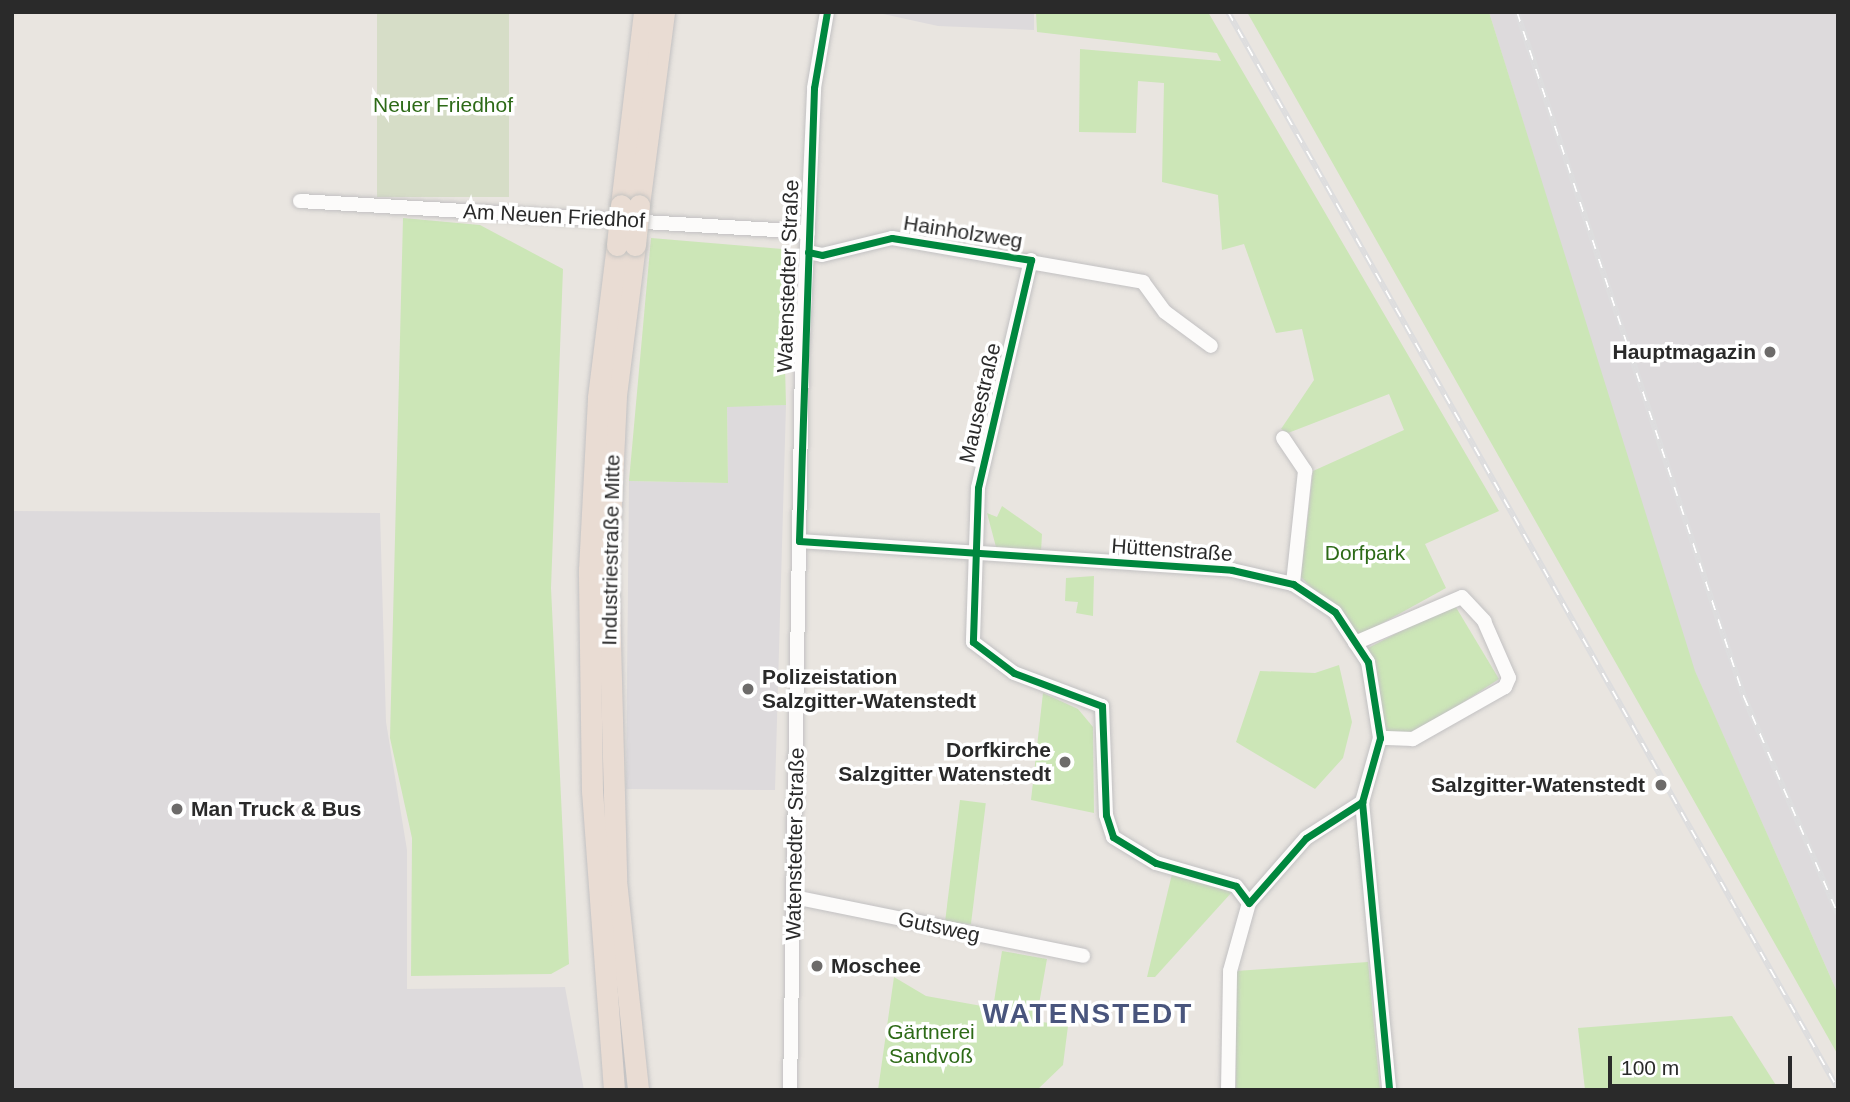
<!DOCTYPE html>
<meta charset="utf-8">
<style>
body{margin:0}
#map{position:relative;width:1850px;height:1102px;overflow:hidden;background:#e9e5e0;font-family:Arial,sans-serif}
div>[style]{position:absolute}
[style*='--x']{left:calc(var(--x)*1px);top:calc(var(--y)*1px);width:calc(var(--w)*1px);rotate:calc(var(--a)*1deg)}
.industrial>*{inset:0;background:#dddadc}
.green>*{inset:0;background:#cce6b7;transform-origin:0 0}
.cemetery>*{inset:0;background:#d6ddc7;transform-origin:0 0}
.roads{filter:drop-shadow(0 0 2px #c2c1c2) drop-shadow(0 0 2px #c2c1c2)}
.minor>*{height:14px;margin:-7px;padding:0 7px;transform-origin:7px;border-radius:7px;background:#fcfbfa}
.highway>*{height:21px;margin:-10.5px;padding:0 10.5px;transform-origin:10.5px;border-radius:10.5px;background:#e9dcd3}
.rail>*{height:6px;margin-top:-3px;transform-origin:0;background:repeating-linear-gradient(90deg,#fff 0 10px,#ddddde 0 20px);box-sizing:border-box;border-block:2px solid #ddddde}
.bridges{filter:drop-shadow(0 0 2px #c4c3c1) drop-shadow(0 0 2px #c4c3c1)}
.highway-bridge>*{height:21px;margin:-10.5px;padding:0 10.5px;transform-origin:10.5px;border-radius:10.5px;background:#e9dcd3}
.cycleway>*{height:7px;margin:-3.5px;padding:0 3.5px;transform-origin:3.5px;border-radius:3.5px;background:#00873e}
.dots>*{width:19px;height:19px;translate:-50% -50%;box-sizing:border-box;border:4px solid #fff;border-radius:50%}
span{translate:-50% -50%;white-space:nowrap;text-align:center;line-height:1.15;-webkit-text-stroke:7px #fff;paint-order:stroke}
.park-label{font-size:21px;color:#2d6a17}
.street-label{font-size:21px;color:#2a2a2a}
.poi-label{font-size:21px;color:#2a2a2a;font-weight:700}
.right{translate:-100% -50%;text-align:right}
.left{translate:0 -50%;text-align:left}
.district-label{font-size:28px;color:#49557d;font-weight:700;letter-spacing:2px}
.frame{position:absolute;inset:0;border:14px solid #2a2a2a;pointer-events:none}
.scale{position:absolute;left:1608px;top:1056px;width:184px;height:32px;box-sizing:border-box;border:4px solid #2a2a2a;border-top:0;padding-left:9px;font-size:21px;line-height:24px;white-space:nowrap;color:#2a2a2a;-webkit-text-stroke:5px #fff;paint-order:stroke}
</style>
<div id="map">
<div class="industrial">
<div style="clip-path:polygon(874px 12px,1034px 12px,1034px 30px,938px 26px)"></div>
<div style="clip-path:polygon(1489px 12px,1838px 12px,1838px 994px,1688px 656px)"></div>
<div style="clip-path:polygon(786px 405px,775px 790px,626px 789px,629px 481px,728px 483px,727px 406px)"></div>
<div style="clip-path:polygon(12px 511px,380px 513px,386px 722px,407px 850px,407px 989px,565px 987px,584px 1090px,12px 1090px)"></div>
</div>
<div class="green">
<div style="clip-path:polygon(1036px 12px,1208px 12px,1499px 511px,1425px 544px,1446px 588px,1359px 636px,1301px 577px,1313px 471px,1404px 430px,1389px 394px,1288px 433px,1281px 429px,1314px 380px,1302px 329px,1276px 333px,1244px 244px,1222px 250px,1218px 195px,1162px 182px,1164px 83px,1138px 81px,1136px 133px,1079px 132px,1080px 49px,1221px 61px,1217px 53px,1037px 32px)"></div>
<div style="clip-path:polygon(1247px 12px,1489px 12px,1695px 671px,1838px 994px,1838px 1055px)"></div>
<div style="clip-path:polygon(403px 218px,480px 225px,563px 269px,551px 588px,569px 964px,551px 974px,411px 976px,412px 838px,390px 738px)"></div>
<div style="clip-path:polygon(651px 238px,782px 249px,786px 405px,727px 407px,728px 483px,629px 481px)"></div>
<div style="clip-path:polygon(1002px 506px,1042px 534px,1041px 552px,996px 547px,987px 513px,997px 517px)"></div>
<div style="clip-path:polygon(1094px 576px,1093px 616px,1076px 613px,1078px 602px,1065px 601px,1066px 578px)"></div>
<div style="clip-path:polygon(1454px 604px,1499px 679px,1413px 735px,1384px 736px,1366px 649px)"></div>
<div style="clip-path:polygon(1339px 665px,1352px 722px,1343px 758px,1315px 789px,1236px 742px,1260px 671px,1315px 673px)"></div>
<div style="clip-path:polygon(1043px 693px,1078px 709px,1093px 727px,1094px 813px,1031px 800px)"></div>
<div style="left:960px;top:800px;width:26px;height:122px;rotate:7deg"></div>
<div style="clip-path:polygon(1173px 870px,1232px 892px,1155px 977px,1147px 977px)"></div>
<div style="clip-path:polygon(1002px 951px,1047px 959px,1036px 1021px,1068px 1026px,1063px 1065px,1037px 1090px,878px 1090px,894px 977px,926px 996px,993px 1008px)"></div>
<div style="clip-path:polygon(1368px 962px,1380px 1090px,1236px 1090px,1236px 971px)"></div>
<div style="clip-path:polygon(1732px 1016px,1779px 1090px,1585px 1090px,1578px 1028px)"></div>
</div>
<div class="cemetery">
<div style="left:377px;top:12px;width:132px;height:185px"></div>
</div>
<div class="roads">
<div class="minor">
<div style="--x:300;--y:201;--w:509;--a:3.49"></div>
<div style="--x:808;--y:252;--w:14;--a:12"></div>
<div style="--x:822;--y:255;--w:72;--a:-13.7"></div>
<div style="--x:892;--y:238;--w:255;--a:9.9"></div>
<div style="--x:1143;--y:282;--w:37;--a:54"></div>
<div style="--x:1165;--y:312;--w:57;--a:36.5"></div>
<div style="--x:1031;--y:260;--w:234;--a:103.1"></div>
<div style="--x:978;--y:488;--w:154;--a:91.9"></div>
<div style="--x:973;--y:642;--w:51;--a:37.1"></div>
<div style="--x:1014;--y:673;--w:94;--a:20.6"></div>
<div style="--x:1102;--y:706;--w:109;--a:87.9"></div>
<div style="--x:1106;--y:815;--w:23;--a:72"></div>
<div style="--x:1113;--y:837;--w:50;--a:31.2"></div>
<div style="--x:1156;--y:863;--w:83;--a:16"></div>
<div style="--x:1236;--y:886;--w:21;--a:53"></div>
<div style="--x:1283;--y:438;--w:40;--a:56"></div>
<div style="--x:1305;--y:471;--w:114;--a:96.1"></div>
<div style="--x:799;--y:541;--w:434;--a:3.8"></div>
<div style="--x:1232;--y:570;--w:63;--a:12.9"></div>
<div style="--x:1293;--y:584;--w:50;--a:33.7"></div>
<div style="--x:1335;--y:612;--w:60;--a:56.6"></div>
<div style="--x:1368;--y:662;--w:77;--a:81"></div>
<div style="--x:1380;--y:738;--w:66;--a:105.7"></div>
<div style="--x:1362;--y:802;--w:289;--a:84.6"></div>
<div style="--x:1355;--y:643;--w:116;--a:-23.3"></div>
<div style="--x:1462;--y:597;--w:33;--a:47"></div>
<div style="--x:1484;--y:621;--w:62;--a:66.3"></div>
<div style="--x:1509;--y:678;--w:10;--a:114"></div>
<div style="--x:1505;--y:687;--w:106;--a:150.5"></div>
<div style="--x:1413;--y:739;--w:33;--a:-178"></div>
<div style="--x:794;--y:897;--w:295;--a:11.5"></div>
<div style="--x:790;--y:1090;--w:734;--a:-89.06"></div>
<div style="--x:802;--y:356;--w:268;--a:-87.4"></div>
<div style="--x:814;--y:88;--w:77;--a:-80.3"></div>
<div style="--x:1228;--y:1090;--w:119;--a:-89"></div>
<div style="--x:1230;--y:971;--w:71;--a:-74.4"></div>
<div style="--x:1249;--y:903;--w:86;--a:-48.8"></div>
<div style="--x:1306;--y:838;--w:67;--a:-32.7"></div>
</div>
<div class="highway">
<div style="--x:621;--y:205;--w:194;--a:-83.2"></div>
<div style="--x:639;--y:205;--w:195;--a:-82.6"></div>
<div style="--x:635;--y:245;--w:152;--a:97.2"></div>
<div style="--x:616;--y:396;--w:170;--a:92.7"></div>
<div style="--x:608;--y:566;--w:314;--a:88.5"></div>
<div style="--x:616;--y:880;--w:211;--a:84"></div>
<div style="--x:614;--y:1090;--w:300;--a:-94.2"></div>
<div style="--x:592;--y:791;--w:221;--a:-90.8"></div>
<div style="--x:589;--y:570;--w:173;--a:-87"></div>
<div style="--x:598;--y:397;--w:153;--a:-82.9"></div>
</div>
</div>
<div class="rail">
<div style="--x:1228;--y:12;--w:1238;--a:60.47"></div>
<div style="--x:1517;--y:12;--w:722;--a:71.67"></div>
<div style="--x:1744;--y:697;--w:236;--a:66.6"></div>
</div>
<div class="bridges">
<div class="highway-bridge">
<div style="--x:617;--y:245;--w:40;--a:-84.3"></div>
<div style="--x:635;--y:245;--w:40;--a:-84.3"></div>
</div>
</div>
<div class="cycleway">
<div style="--x:827;--y:12;--w:77;--a:99.7"></div>
<div style="--x:814;--y:88;--w:453;--a:91.9"></div>
<div style="--x:799;--y:541;--w:434;--a:3.8"></div>
<div style="--x:1232;--y:570;--w:63;--a:12.9"></div>
<div style="--x:1293;--y:584;--w:50;--a:33.7"></div>
<div style="--x:1335;--y:612;--w:60;--a:56.6"></div>
<div style="--x:1368;--y:662;--w:77;--a:81"></div>
<div style="--x:1380;--y:738;--w:66;--a:105.7"></div>
<div style="--x:1362;--y:802;--w:289;--a:84.6"></div>
<div style="--x:808;--y:252;--w:14;--a:12"></div>
<div style="--x:822;--y:255;--w:72;--a:-13.7"></div>
<div style="--x:892;--y:238;--w:141;--a:9"></div>
<div style="--x:1031;--y:260;--w:234;--a:103.1"></div>
<div style="--x:978;--y:488;--w:154;--a:91.9"></div>
<div style="--x:973;--y:642;--w:51;--a:37.1"></div>
<div style="--x:1014;--y:673;--w:94;--a:20.6"></div>
<div style="--x:1102;--y:706;--w:109;--a:87.9"></div>
<div style="--x:1106;--y:815;--w:23;--a:72"></div>
<div style="--x:1113;--y:837;--w:50;--a:31.2"></div>
<div style="--x:1156;--y:863;--w:83;--a:16"></div>
<div style="--x:1236;--y:886;--w:21;--a:53"></div>
<div style="--x:1249;--y:903;--w:86;--a:-48.8"></div>
<div style="--x:1306;--y:838;--w:67;--a:-32.7"></div>
</div>
<div class="dots">
<div style="left:1770px;top:352px;background:#6d6b6a"></div>
<div style="left:748px;top:689px;background:#6d6b6a"></div>
<div style="left:1065px;top:762px;background:#6d6b6a"></div>
<div style="left:1661px;top:785px;background:#6d6b6a"></div>
<div style="left:177px;top:809px;background:#6d6b6a"></div>
<div style="left:817px;top:966px;background:#6d6b6a"></div>
</div>
<div class="park-label">
<span style="left:443px;top:105px">Neuer Friedhof</span>
<span style="left:1365px;top:553px">Dorfpark</span>
<span style="left:931px;top:1044px">Gärtnerei<br>Sandvoß</span>
</div>
<div class="street-label">
<span style="left:554px;top:216px;rotate:3deg">Am Neuen Friedhof</span>
<span style="left:963px;top:232px;rotate:9deg">Hainholzweg</span>
<span style="left:788px;top:276px;rotate:-88deg">Watenstedter Straße</span>
<span style="left:980px;top:403px;rotate:-77deg">Mausestraße</span>
<span style="left:611px;top:550px;rotate:-89deg">Industriestraße Mitte</span>
<span style="left:1172px;top:550px;rotate:4deg">Hüttenstraße</span>
<span style="left:795px;top:844px;rotate:-89deg">Watenstedter Straße</span>
<span style="left:939px;top:927px;rotate:12deg">Gutsweg</span>
</div>
<div class="poi-label">
<span class="right" style="left:1756px;top:352px">Hauptmagazin</span>
<span class="left" style="left:762px;top:689px">Polizeistation<br>Salzgitter-Watenstedt</span>
<span class="right" style="left:1051px;top:762px">Dorfkirche<br>Salzgitter Watenstedt</span>
<span class="right" style="left:1645px;top:785px">Salzgitter-Watenstedt</span>
<span class="left" style="left:191px;top:809px">Man Truck &amp; Bus</span>
<span class="left" style="left:831px;top:966px">Moschee</span>
</div>
<div class="district-label">
<span style="left:1088px;top:1014px">WATENSTEDT</span>
</div>
<div class="frame"></div>
<div class="scale">100 m</div>
</div>
